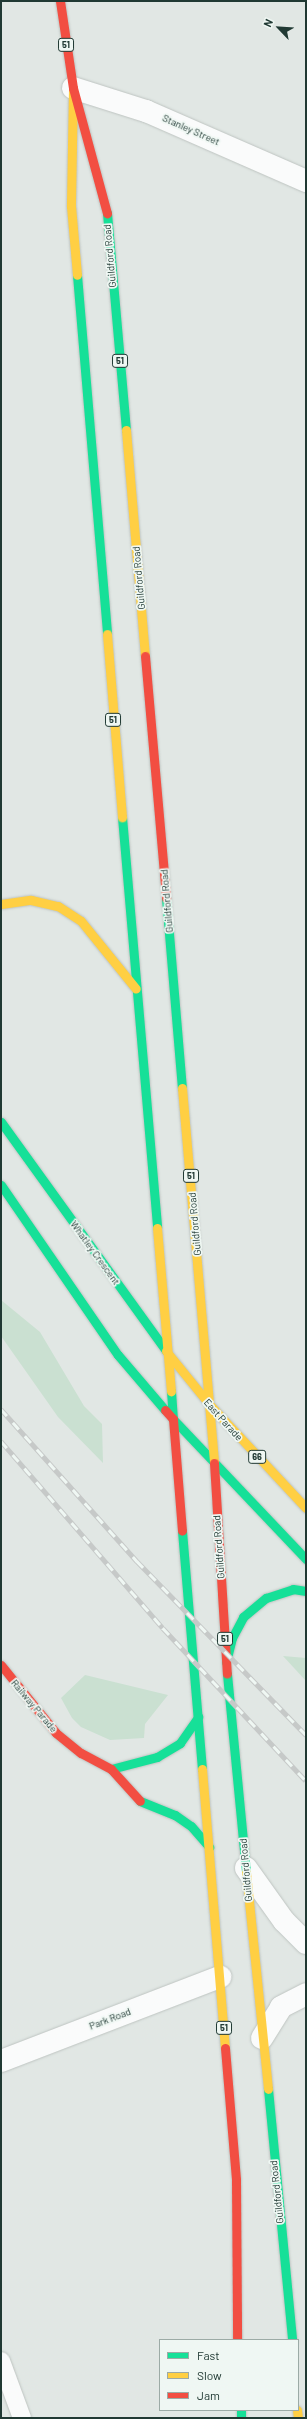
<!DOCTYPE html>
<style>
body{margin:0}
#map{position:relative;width:307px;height:2419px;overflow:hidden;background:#e1e7e4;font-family:Barlow,sans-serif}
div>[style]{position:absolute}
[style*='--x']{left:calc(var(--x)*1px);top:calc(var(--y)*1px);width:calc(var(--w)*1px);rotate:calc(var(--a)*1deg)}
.green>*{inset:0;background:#cae0d1}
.roads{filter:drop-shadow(0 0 1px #bec4c1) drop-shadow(0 0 1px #bec4c1)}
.lane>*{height:18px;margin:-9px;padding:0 9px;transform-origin:9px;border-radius:9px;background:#fafbfb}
.street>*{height:22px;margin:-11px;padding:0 11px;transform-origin:11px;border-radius:11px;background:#fafbfb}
.fast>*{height:9px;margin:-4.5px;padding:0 4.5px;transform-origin:4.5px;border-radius:4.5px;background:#16e098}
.slow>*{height:9px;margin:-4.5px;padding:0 4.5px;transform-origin:4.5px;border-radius:4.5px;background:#ffcf43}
.jam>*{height:9px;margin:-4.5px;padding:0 4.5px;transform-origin:4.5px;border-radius:4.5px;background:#f24e42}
.rail>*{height:4.5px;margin-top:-2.25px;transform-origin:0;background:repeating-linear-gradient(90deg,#eff7f3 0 9px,#c6c9c8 0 18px);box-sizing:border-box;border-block:1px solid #c6c9c8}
span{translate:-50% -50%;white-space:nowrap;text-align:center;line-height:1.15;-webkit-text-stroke:3.5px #eff7f3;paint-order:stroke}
.shield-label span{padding:1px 3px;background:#eff7f3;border:1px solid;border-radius:3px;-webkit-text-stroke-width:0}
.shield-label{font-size:9px;color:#203933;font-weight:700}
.street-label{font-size:10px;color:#203933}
.frame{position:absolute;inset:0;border:2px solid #203933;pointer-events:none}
.legend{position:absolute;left:159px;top:2339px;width:140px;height:72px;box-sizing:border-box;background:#eff7f3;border:1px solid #9caba6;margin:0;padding:5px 7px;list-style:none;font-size:12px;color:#203933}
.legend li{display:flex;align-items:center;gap:8px;height:20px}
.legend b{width:20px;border:1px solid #9caba6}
.north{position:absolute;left:259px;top:8px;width:40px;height:40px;-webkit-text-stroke:3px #eff7f3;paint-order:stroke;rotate:295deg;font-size:11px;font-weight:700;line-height:16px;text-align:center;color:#203933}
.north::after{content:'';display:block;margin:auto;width:14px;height:18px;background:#203933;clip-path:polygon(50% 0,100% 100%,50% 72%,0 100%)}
</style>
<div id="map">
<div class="green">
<div style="clip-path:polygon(1px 1300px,40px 1332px,84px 1406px,102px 1424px,103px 1463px,58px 1417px,1px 1336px)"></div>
<div style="clip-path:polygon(283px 1656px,306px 1658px,306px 1681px)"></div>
<div style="clip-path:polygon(85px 1675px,168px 1695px,145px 1724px,144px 1738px,110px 1740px,81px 1727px,72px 1718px,61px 1698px)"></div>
</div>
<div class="roads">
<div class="lane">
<div style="--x:1;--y:2361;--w:61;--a:69.8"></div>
</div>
<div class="street">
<div style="--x:73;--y:88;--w:77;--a:17.5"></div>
<div style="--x:146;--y:111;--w:175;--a:23.6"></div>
<div style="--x:246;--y:1868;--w:65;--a:54.4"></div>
<div style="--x:284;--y:1921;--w:31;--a:45"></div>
<div style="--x:262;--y:2038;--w:36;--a:-58"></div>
<div style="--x:281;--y:2007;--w:28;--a:-27"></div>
<div style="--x:1;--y:2061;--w:235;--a:-21"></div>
</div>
<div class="fast">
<div style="--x:107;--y:213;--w:218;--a:85"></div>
<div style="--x:77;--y:275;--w:360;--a:85.2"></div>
<div style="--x:122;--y:817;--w:412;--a:85.1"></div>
<div style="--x:166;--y:898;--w:191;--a:85.2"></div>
<div style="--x:1;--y:1122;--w:282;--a:54.2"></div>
<div style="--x:1;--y:1185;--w:206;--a:55.5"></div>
<div style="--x:118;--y:1355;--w:72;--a:49.5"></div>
<div style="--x:171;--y:1391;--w:28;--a:86"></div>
<div style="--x:173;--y:1419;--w:193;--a:46.5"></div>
<div style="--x:182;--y:1531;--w:239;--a:85.2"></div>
<div style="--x:226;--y:1662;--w:25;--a:-76"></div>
<div style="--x:232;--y:1638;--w:24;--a:-62"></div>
<div style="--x:243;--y:1617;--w:30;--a:-40"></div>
<div style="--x:266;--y:1598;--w:28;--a:-18"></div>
<div style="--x:293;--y:1589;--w:13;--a:9"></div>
<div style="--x:227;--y:1674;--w:199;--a:84.5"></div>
<div style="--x:111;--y:1769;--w:48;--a:-14.6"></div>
<div style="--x:157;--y:1757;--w:27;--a:-31"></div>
<div style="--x:180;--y:1743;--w:32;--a:-55"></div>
<div style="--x:140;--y:1801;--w:38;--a:22"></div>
<div style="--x:175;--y:1815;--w:19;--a:35"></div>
<div style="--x:191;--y:1826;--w:28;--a:49"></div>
<div style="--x:268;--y:2089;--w:252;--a:84.5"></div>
<div style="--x:241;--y:2410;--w:8;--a:90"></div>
</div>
<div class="slow">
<div style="--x:73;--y:88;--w:118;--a:91"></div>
<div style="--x:71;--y:206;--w:69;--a:85"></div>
<div style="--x:126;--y:430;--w:227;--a:85.2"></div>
<div style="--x:107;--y:634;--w:184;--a:85.3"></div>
<div style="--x:1;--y:904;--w:30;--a:-8"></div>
<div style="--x:31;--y:900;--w:28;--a:13"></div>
<div style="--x:58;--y:906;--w:27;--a:33"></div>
<div style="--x:81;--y:921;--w:87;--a:51"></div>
<div style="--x:182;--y:1088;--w:376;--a:85.1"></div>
<div style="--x:157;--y:1228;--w:164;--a:85.1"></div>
<div style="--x:166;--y:1351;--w:68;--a:50.9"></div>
<div style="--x:209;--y:1404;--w:142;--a:47"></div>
<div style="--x:202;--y:1769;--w:280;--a:85.3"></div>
<div style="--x:246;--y:1872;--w:218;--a:84.2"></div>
<div style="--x:297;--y:2410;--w:8;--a:83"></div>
</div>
<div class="jam">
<div style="--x:60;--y:1;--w:88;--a:81.5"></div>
<div style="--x:73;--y:88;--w:130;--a:74.8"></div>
<div style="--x:145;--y:656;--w:243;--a:85"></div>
<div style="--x:165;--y:1410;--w:12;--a:48"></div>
<div style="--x:173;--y:1419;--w:112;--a:85.4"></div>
<div style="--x:214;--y:1463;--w:211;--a:86.5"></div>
<div style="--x:1;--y:1665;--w:87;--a:51"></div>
<div style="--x:56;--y:1733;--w:32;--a:39"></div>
<div style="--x:81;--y:1753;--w:34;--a:28"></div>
<div style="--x:111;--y:1769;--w:43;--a:47.8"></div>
<div style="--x:225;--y:2048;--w:132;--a:85.2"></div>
<div style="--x:236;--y:2180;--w:160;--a:89.6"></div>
</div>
</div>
<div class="rail">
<div style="--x:1;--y:1409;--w:204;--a:48.2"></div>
<div style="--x:137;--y:1561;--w:243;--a:45.8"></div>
<div style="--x:1;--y:1441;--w:247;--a:49.1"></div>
<div style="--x:163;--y:1628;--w:209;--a:46.9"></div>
</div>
<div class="shield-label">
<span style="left:66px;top:45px">51</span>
<span style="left:120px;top:361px">51</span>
<span style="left:113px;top:720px">51</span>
<span style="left:191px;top:1176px">51</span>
<span style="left:257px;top:1457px">66</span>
<span style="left:225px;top:1639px">51</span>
<span style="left:224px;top:2028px">51</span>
</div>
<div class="street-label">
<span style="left:191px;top:130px;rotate:24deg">Stanley Street</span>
<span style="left:110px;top:256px;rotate:-95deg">Guildford Road</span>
<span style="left:139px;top:578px;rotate:-95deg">Guildford Road</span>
<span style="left:167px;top:901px;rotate:-95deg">Guildford Road</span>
<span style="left:195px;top:1224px;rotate:-95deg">Guildford Road</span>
<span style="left:95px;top:1253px;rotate:54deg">Whatley Crescent</span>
<span style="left:223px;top:1420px;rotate:48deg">East Parade</span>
<span style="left:219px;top:1547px;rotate:-94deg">Guildford Road</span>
<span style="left:34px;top:1706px;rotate:50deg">Railway Parade</span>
<span style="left:246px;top:1870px;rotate:-95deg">Guildford Road</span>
<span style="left:110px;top:2019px;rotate:-21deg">Park Road</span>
<span style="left:277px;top:2192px;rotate:-96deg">Guildford Road</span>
</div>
<div class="frame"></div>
<ul class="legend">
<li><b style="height:5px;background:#16e098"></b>Fast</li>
<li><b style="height:5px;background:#ffcf43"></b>Slow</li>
<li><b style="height:5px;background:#f24e42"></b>Jam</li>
</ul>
<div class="north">N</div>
</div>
